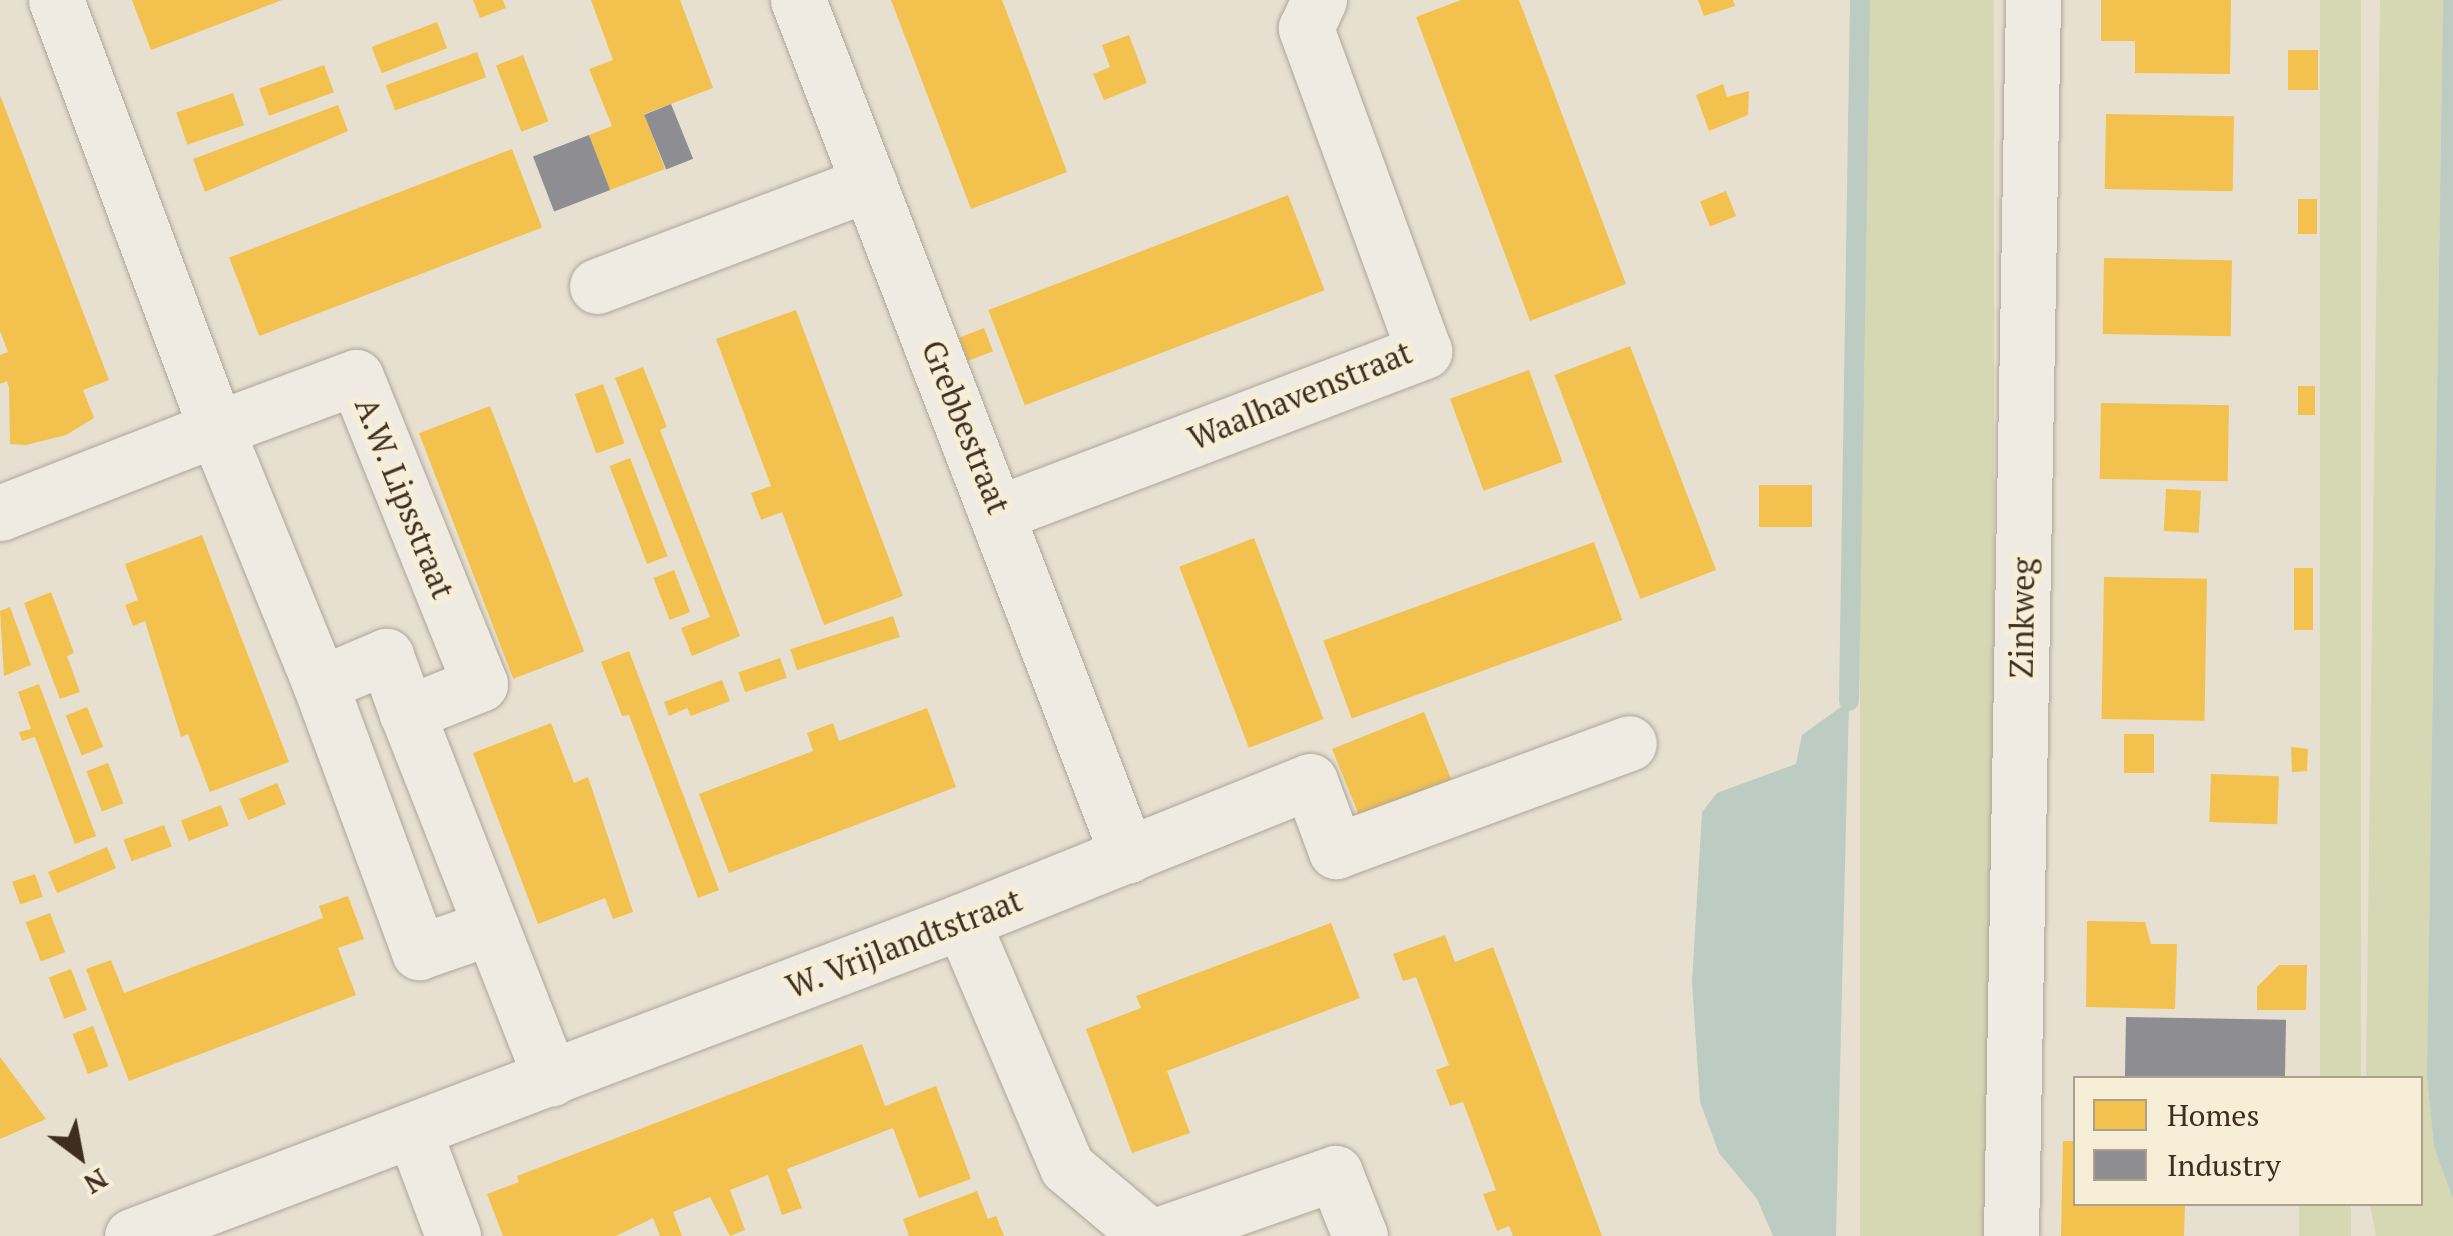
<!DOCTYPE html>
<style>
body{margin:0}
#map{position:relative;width:2453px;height:1236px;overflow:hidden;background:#e7e0d1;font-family:"PT Serif",serif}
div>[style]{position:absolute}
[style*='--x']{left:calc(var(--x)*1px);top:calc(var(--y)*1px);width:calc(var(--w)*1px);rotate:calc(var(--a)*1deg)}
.green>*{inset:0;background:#d6d7b3;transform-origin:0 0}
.water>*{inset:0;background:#bcccc2}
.homes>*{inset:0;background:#f2c14e;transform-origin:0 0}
.industry>*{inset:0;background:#8d8d92;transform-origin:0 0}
.stream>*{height:20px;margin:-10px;padding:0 10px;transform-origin:10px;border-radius:10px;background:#bcccc2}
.roads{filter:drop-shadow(0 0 2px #ada599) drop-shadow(0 0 2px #ada599)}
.minor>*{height:55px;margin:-27.5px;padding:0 27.5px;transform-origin:27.5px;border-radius:27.5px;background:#efebe3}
span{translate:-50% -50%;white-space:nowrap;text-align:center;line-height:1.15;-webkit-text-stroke:10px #f7eed8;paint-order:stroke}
.street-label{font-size:32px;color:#3d2e20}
.legend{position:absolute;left:2073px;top:1076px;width:350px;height:130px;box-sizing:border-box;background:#f7eed8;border:2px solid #ada18e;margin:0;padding:12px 18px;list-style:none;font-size:30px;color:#3d2e20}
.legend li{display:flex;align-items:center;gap:20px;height:50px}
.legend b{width:50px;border:2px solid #ada18e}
.north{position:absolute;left:30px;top:1106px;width:100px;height:100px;-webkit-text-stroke:8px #f7eed8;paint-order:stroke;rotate:148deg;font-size:28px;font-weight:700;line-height:40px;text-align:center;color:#3d2e20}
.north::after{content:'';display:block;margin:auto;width:35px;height:45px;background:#3d2e20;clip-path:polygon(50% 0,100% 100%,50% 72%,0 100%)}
</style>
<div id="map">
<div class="green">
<div style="left:1860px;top:0;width:134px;height:1236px"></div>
<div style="left:2320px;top:0;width:41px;height:1078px"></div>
<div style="clip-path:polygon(2380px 0,2443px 0,2427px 1076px,2434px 1147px,2453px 1199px,2453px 1236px,2376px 1236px,2370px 1204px,2420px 1204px,2420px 1078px,2366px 1078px)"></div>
<div style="left:2299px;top:1204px;width:52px;height:32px"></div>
</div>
<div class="water">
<div style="clip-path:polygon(2443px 0,2453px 0,2453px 1199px,2434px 1147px,2427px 1076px)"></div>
<div style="clip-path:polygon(1849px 701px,1836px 1236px,1773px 1236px,1757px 1199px,1719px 1153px,1700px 1102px,1692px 982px,1702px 812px,1717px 793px,1796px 764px,1802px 735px)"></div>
</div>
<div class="homes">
<div style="clip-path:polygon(132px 0,282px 0,151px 50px)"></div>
<div style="clip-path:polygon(473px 0,503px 0,506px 8px,480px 18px)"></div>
<div style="clip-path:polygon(591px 0,680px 0,713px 88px,644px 114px,665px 169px,610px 190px,589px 135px,612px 126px,589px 69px,613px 60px)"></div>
<div style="clip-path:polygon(891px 0,1002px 0,1067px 172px,971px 209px)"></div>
<div style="clip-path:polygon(1461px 0,1519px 0,1626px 284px,1530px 321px,1416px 17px)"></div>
<div style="clip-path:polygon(1698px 0,1733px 0,1735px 6px,1704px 16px)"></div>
<div style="clip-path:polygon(2101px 0,2231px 0,2230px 74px,2135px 73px,2135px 41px,2101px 41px)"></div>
<div style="left:437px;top:22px;width:28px;height:70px;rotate:69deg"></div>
<div style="clip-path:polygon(1129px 35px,1147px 83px,1104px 100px,1093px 74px,1110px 67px,1102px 45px)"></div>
<div style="left:2288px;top:50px;width:30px;height:40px"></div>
<div style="left:477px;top:52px;width:27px;height:97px;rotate:70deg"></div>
<div style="left:523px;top:55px;width:71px;height:29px;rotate:69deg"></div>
<div style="left:324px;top:65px;width:29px;height:69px;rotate:70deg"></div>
<div style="clip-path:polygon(1723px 84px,1727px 97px,1749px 91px,1748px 115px,1709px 131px,1696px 95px)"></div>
<div style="left:233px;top:93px;width:34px;height:60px;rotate:71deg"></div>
<div style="clip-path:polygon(0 95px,109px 380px,83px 390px,94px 418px,66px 435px,26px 445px,10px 444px,9px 388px,7px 381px,0 384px,0 355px,8px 352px,0 331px)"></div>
<div style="clip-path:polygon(338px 105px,348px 131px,205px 192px,193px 159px)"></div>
<div style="left:2106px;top:114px;width:128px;height:75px;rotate:1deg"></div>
<div style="left:512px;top:149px;width:84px;height:303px;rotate:69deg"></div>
<div style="left:1726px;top:191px;width:27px;height:28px;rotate:68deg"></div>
<div style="left:1288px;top:195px;width:102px;height:321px;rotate:69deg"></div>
<div style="left:2298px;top:199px;width:19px;height:35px"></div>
<div style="left:2104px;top:258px;width:128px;height:76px;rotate:1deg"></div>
<div style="clip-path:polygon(796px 310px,903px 596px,824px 625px,782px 512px,761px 520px,751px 493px,771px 486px,716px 339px)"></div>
<div style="left:984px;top:328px;width:25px;height:27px;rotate:69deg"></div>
<div style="left:1630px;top:346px;width:240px;height:81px;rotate:69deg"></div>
<div style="clip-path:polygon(643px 367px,667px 427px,660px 430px,740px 636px,692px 656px,681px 628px,710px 617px,615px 378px)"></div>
<div style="left:1529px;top:370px;width:98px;height:84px;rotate:70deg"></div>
<div style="left:603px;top:384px;width:63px;height:30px;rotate:70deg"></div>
<div style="left:2298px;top:386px;width:17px;height:29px"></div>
<div style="left:2101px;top:403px;width:128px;height:76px;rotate:1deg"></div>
<div style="left:490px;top:406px;width:263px;height:76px;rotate:69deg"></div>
<div style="left:630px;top:458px;width:105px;height:22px;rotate:69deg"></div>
<div style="left:1759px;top:485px;width:53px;height:42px"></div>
<div style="left:2166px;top:489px;width:35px;height:42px;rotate:3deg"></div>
<div style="clip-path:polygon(202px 535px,289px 762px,210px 792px,188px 734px,181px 737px,145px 621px,133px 626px,125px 605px,138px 600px,125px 564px)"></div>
<div style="left:1254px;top:538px;width:194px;height:80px;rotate:69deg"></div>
<div style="left:1594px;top:542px;width:83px;height:288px;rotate:70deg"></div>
<div style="left:2294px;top:568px;width:19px;height:62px"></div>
<div style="left:674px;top:570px;width:45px;height:22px;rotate:69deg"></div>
<div style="left:2104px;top:577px;width:103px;height:142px;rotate:1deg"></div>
<div style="clip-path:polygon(51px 592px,74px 653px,67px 656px,80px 692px,60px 699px,24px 603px)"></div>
<div style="clip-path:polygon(10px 607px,31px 665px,4px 676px,0 611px)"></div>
<div style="left:893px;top:616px;width:22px;height:108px;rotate:72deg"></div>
<div style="clip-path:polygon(629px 651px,719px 890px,698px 898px,629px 715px,622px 716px,601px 662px)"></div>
<div style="left:780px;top:658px;width:21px;height:44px;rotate:71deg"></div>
<div style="clip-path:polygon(722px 680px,730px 701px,691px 716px,687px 708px,669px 716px,664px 702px)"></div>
<div style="clip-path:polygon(39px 684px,96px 836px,75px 844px,35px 737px,22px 741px,19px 732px,31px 729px,18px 692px)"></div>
<div style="left:87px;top:707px;width:43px;height:23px;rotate:68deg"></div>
<div style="clip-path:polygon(927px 708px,956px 787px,729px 873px,699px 794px,813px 751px,807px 733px,833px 723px,839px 741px)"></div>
<div style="left:1424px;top:712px;width:82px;height:99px;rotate:68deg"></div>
<div style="clip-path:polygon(551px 723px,574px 783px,588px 777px,633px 912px,613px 919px,605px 898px,538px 924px,473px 753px)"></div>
<div style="left:2124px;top:734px;width:30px;height:39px"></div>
<div style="clip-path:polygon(2291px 747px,2308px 749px,2307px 771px,2292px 772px)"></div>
<div style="left:108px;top:763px;width:43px;height:23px;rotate:69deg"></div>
<div style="left:2211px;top:774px;width:68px;height:48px;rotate:2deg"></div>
<div style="left:277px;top:783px;width:23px;height:41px;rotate:67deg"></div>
<div style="left:221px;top:805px;width:22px;height:43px;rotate:69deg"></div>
<div style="left:164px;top:825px;width:23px;height:43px;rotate:70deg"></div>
<div style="left:107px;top:847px;width:23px;height:64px;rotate:67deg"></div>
<div style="left:35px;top:874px;width:24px;height:24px;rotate:71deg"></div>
<div style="clip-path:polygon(348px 896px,364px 939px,338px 948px,356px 995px,129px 1081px,86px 969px,111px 960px,124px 993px,323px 918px,319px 906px)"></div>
<div style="left:50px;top:913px;width:42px;height:26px;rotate:69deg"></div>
<div style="clip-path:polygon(2087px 921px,2145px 922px,2151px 944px,2177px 944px,2175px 1009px,2086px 1007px)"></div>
<div style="clip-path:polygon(1331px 923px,1360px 998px,1167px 1071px,1190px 1133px,1132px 1153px,1086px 1029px,1141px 1008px,1136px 996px)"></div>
<div style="clip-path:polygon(1445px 935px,1455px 962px,1493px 947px,1602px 1236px,1513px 1236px,1509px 1226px,1497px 1231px,1483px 1194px,1496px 1190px,1463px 1102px,1450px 1106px,1436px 1070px,1449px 1065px,1416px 977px,1403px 981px,1393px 954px)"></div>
<div style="clip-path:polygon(2279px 965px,2307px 965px,2306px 1010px,2257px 1010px,2257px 987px)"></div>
<div style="left:71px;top:969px;width:44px;height:24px;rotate:69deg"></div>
<div style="left:93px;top:1026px;width:43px;height:22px;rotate:69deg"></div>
<div style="clip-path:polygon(862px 1044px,885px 1106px,936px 1086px,971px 1179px,919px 1198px,893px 1128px,787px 1169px,802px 1208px,782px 1215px,768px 1175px,730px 1190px,745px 1230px,730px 1236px,710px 1197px,673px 1212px,682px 1236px,660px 1236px,653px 1218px,616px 1236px,503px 1236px,487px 1194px,519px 1182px,517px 1176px)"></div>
<div style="clip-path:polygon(0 1057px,46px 1119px,0 1139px)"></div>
<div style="clip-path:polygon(2063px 1141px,2076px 1141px,2076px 1204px,2185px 1204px,2184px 1236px,2061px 1236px)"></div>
<div style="clip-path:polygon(977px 1191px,988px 1219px,996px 1216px,1004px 1236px,909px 1236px,903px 1219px)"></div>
</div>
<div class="industry">
<div style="left:671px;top:104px;width:59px;height:29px;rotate:68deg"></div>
<div style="left:589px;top:135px;width:59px;height:60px;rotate:69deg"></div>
<div style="left:2126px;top:1017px;width:160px;height:61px;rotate:1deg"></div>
</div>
<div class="stream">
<div style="--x:1849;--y:701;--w:701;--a:-89.1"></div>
</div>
<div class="roads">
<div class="minor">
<div style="--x:56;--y:0;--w:458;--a:69.5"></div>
<div style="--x:216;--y:429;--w:149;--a:-20.4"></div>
<div style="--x:356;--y:377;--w:331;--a:68"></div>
<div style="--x:480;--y:684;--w:79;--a:158.3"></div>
<div style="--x:407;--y:713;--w:393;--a:68.5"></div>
<div style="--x:798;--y:0;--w:917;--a:68.92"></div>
<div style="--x:597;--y:286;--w:291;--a:-20.7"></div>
<div style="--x:1001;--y:512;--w:453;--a:-20.8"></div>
<div style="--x:1424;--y:351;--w:344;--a:-110.1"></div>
<div style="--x:1306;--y:28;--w:31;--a:-65"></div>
<div style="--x:0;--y:513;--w:232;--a:-21.3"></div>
<div style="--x:216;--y:429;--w:275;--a:67.8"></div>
<div style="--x:320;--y:684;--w:72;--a:-23"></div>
<div style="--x:386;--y:656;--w:61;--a:69.8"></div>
<div style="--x:320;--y:684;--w:286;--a:69.7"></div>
<div style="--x:419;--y:952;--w:76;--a:-19.1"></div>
<div style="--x:962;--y:921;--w:267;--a:66.9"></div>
<div style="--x:1067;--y:1167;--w:107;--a:40.1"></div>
<div style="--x:414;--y:1132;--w:111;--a:69.4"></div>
<div style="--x:132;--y:1236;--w:888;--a:-20.78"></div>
<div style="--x:962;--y:921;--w:375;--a:-21.9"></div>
<div style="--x:1310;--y:781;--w:75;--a:69.6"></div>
<div style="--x:1336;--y:851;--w:312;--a:-20.2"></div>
<div style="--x:1155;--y:1236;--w:191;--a:-19.3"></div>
<div style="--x:1335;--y:1173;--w:68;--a:68.4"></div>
<div style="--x:2011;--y:1236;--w:1236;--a:-88.98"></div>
</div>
</div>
<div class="street-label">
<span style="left:1300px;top:395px;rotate:-22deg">Waalhavenstraat</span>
<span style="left:966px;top:427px;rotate:68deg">Grebbestraat</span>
<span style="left:405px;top:498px;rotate:68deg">A.W. Lipsstraat</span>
<span style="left:2022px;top:618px;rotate:-89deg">Zinkweg</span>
<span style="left:904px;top:943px;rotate:-21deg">W. Vrijlandtstraat</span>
</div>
<ul class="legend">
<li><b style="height:28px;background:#f2c14e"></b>Homes</li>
<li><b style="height:28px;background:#8d8d92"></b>Industry</li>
</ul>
<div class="north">N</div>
</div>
